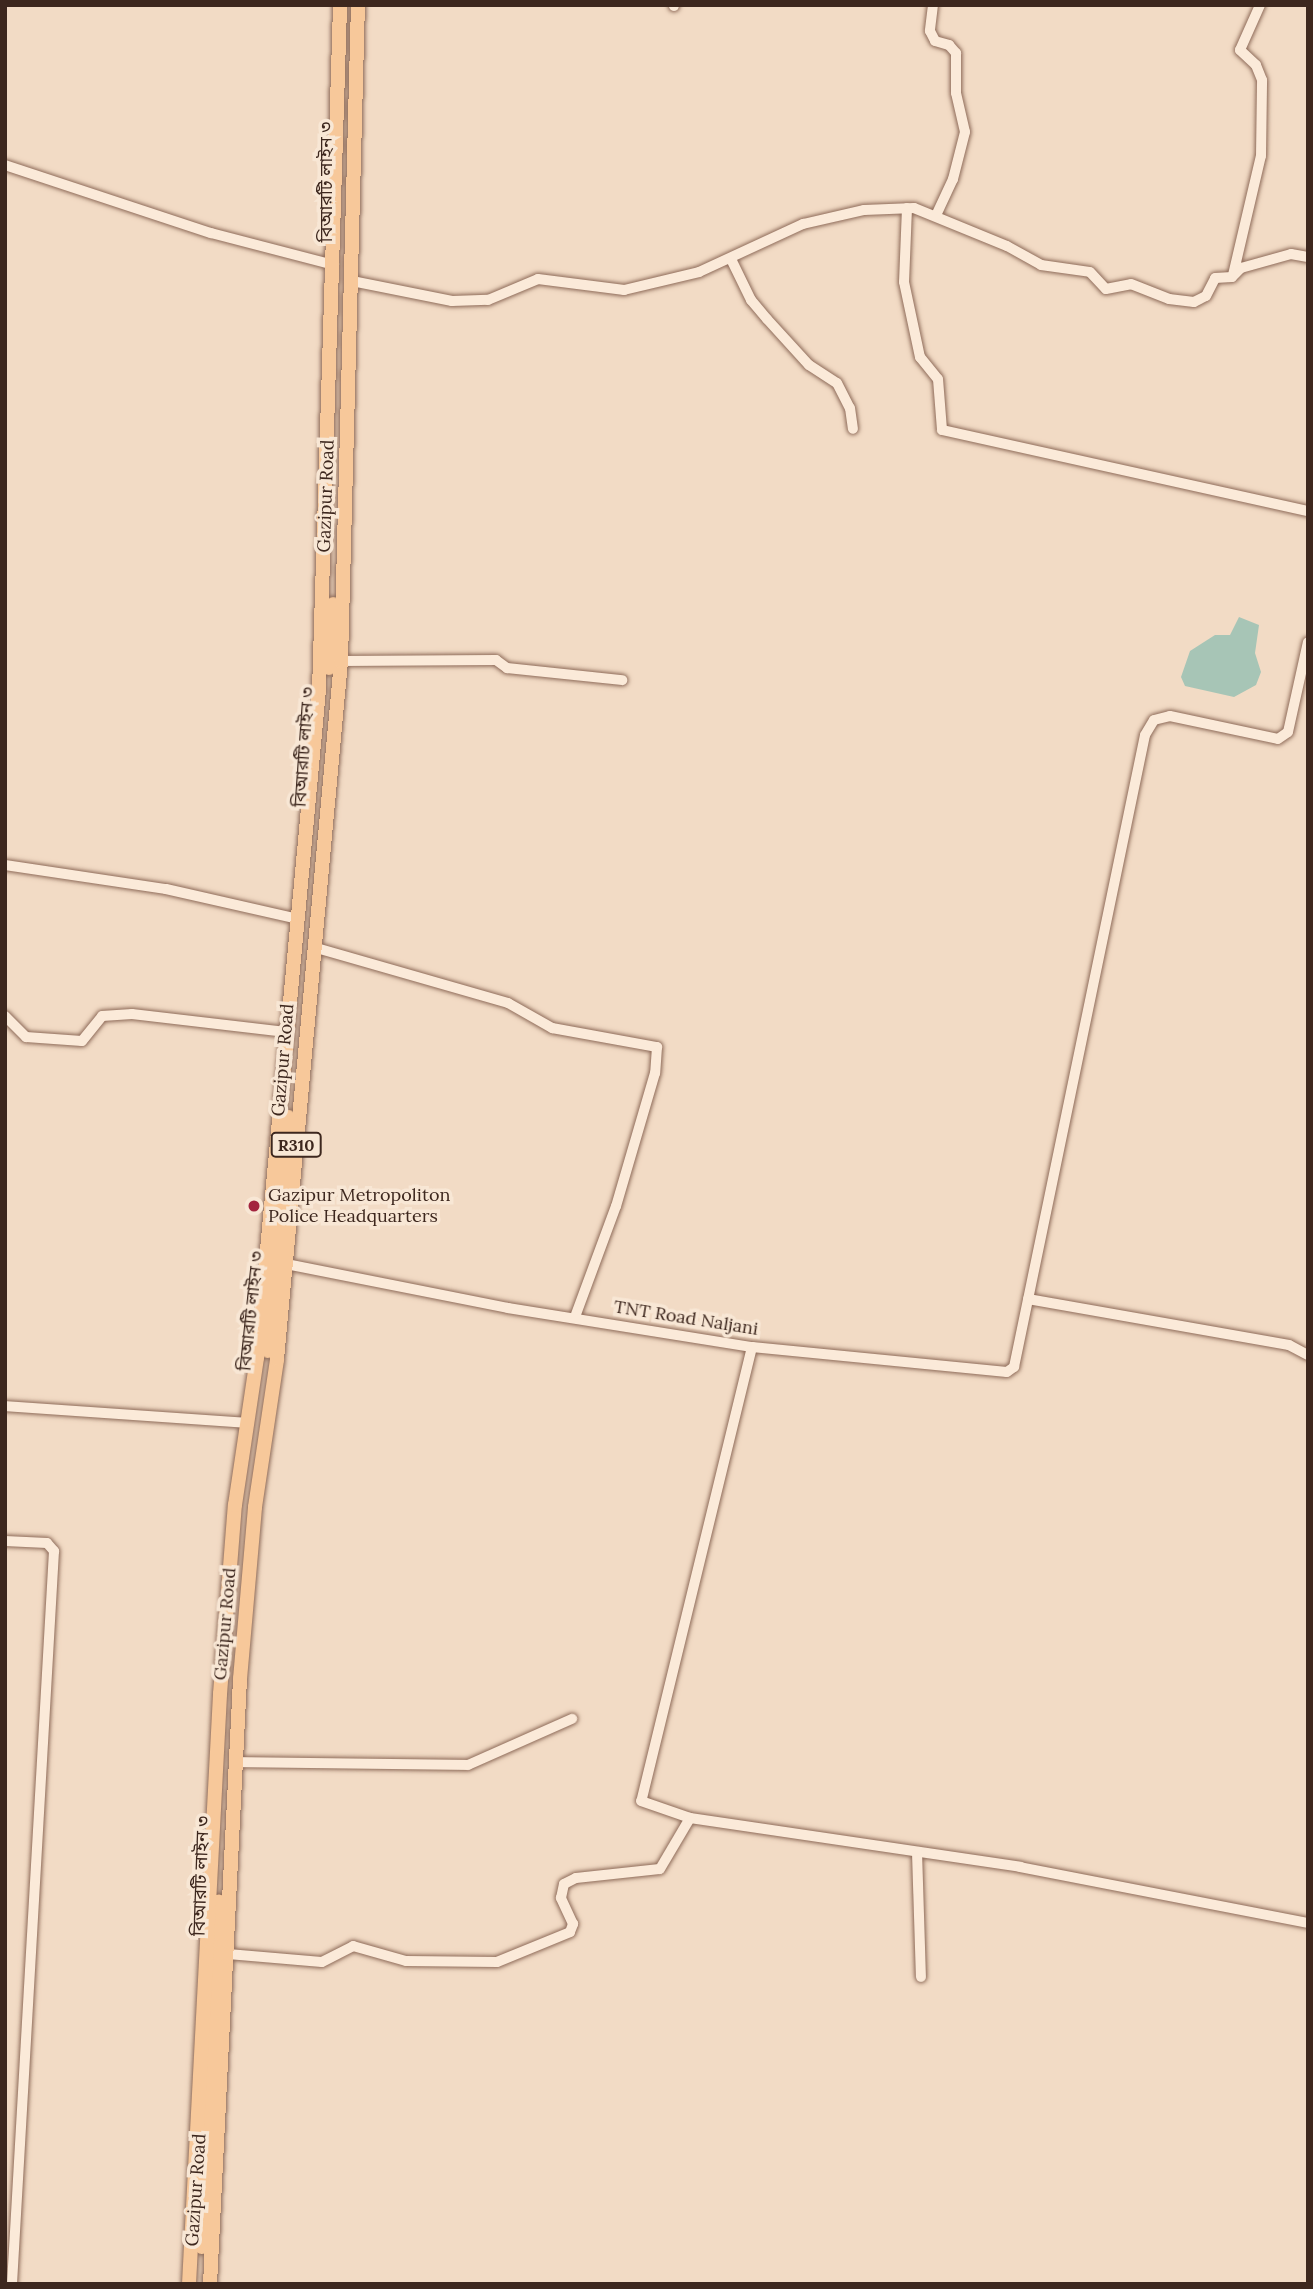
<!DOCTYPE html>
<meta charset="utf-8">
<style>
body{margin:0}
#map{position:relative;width:1313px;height:2289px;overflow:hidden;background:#f2dbc5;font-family:Lora,"Noto Sans Bengali",serif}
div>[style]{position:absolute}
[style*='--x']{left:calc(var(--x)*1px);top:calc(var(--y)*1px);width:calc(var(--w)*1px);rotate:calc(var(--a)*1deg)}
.water>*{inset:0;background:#a7c5b6}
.roads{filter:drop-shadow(0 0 2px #8e6b59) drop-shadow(0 0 2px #8e6b59)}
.minor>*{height:10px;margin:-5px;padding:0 5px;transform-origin:5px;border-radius:5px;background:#fbead9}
.major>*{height:14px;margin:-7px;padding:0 7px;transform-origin:7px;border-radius:7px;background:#f7c89a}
.dots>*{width:19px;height:19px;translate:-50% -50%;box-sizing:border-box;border:4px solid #f8e7d5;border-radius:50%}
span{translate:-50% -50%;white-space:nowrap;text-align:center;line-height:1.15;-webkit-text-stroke:7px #f8e7d5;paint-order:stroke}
.shield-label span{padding:2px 5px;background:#f8e7d5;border:2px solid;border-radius:5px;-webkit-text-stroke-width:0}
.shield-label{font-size:16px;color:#3d271e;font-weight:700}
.street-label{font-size:18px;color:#3d271e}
.poi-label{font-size:18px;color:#3d271e}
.left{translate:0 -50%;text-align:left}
.frame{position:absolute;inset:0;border:7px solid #3d271e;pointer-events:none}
</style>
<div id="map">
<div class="water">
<div style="clip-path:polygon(1239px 617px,1259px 625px,1255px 653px,1261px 672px,1256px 685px,1234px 697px,1185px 686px,1181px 677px,1190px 651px,1215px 635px,1230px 635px)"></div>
</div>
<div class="roads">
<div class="minor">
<div style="--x:933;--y:5;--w:26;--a:97"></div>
<div style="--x:930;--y:31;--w:11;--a:63"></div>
<div style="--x:935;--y:41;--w:15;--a:16"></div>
<div style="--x:949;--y:45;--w:11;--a:49"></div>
<div style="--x:956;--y:53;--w:40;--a:90"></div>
<div style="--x:956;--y:93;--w:40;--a:77"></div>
<div style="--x:965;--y:132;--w:49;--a:104.3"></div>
<div style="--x:953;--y:179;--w:40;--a:115"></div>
<div style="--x:674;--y:6;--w:1;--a:-90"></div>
<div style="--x:5;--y:165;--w:217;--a:18.3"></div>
<div style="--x:211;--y:233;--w:127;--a:14.6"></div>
<div style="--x:907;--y:208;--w:74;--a:92.3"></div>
<div style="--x:904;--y:282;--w:77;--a:78"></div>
<div style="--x:920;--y:357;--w:28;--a:51"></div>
<div style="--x:938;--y:379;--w:51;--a:85.5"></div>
<div style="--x:942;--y:430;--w:375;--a:12.5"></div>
<div style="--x:731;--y:259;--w:46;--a:64"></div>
<div style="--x:751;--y:300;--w:25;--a:50"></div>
<div style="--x:767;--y:319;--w:62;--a:47.6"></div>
<div style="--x:809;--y:365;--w:33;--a:33"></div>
<div style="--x:837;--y:383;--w:28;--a:63"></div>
<div style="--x:850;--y:408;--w:21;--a:82"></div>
<div style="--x:1233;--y:275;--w:122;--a:-76.8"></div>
<div style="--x:1261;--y:156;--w:76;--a:-89.2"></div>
<div style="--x:1262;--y:80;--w:16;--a:-112"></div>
<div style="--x:1256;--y:65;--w:22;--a:-137"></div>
<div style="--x:1240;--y:50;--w:49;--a:-66"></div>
<div style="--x:352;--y:281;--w:102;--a:11.3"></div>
<div style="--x:452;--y:301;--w:36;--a:-2"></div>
<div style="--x:488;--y:300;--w:54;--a:-22.8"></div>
<div style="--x:538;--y:279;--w:87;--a:7.3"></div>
<div style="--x:624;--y:290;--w:77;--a:-13.5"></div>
<div style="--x:699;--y:272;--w:115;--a:-24.8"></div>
<div style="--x:803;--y:224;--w:63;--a:-12.9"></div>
<div style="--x:864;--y:210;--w:50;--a:-2.3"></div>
<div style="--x:914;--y:208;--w:100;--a:22.2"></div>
<div style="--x:1007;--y:246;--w:39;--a:29"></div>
<div style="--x:1041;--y:265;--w:49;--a:8.1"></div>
<div style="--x:1090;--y:272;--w:23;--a:47"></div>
<div style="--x:1106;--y:289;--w:25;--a:-11"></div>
<div style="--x:1131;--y:284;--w:41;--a:21.5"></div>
<div style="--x:1169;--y:299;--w:25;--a:7"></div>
<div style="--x:1194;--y:302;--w:13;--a:-27"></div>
<div style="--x:1206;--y:296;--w:20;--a:-63"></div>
<div style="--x:1215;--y:278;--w:17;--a:-3"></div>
<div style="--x:1232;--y:277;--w:13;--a:-45"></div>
<div style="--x:1241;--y:268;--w:52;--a:-15.6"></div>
<div style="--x:1291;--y:254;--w:17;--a:10"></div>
<div style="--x:341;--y:661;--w:155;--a:-0.4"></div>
<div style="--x:496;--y:660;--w:14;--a:36"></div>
<div style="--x:507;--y:668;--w:116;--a:6"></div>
<div style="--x:5;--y:865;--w:163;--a:8.5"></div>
<div style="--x:166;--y:889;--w:135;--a:12.8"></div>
<div style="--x:313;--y:947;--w:203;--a:16"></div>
<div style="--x:508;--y:1003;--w:51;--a:29.6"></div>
<div style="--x:552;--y:1028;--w:107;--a:10.3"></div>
<div style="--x:657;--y:1047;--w:26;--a:94"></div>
<div style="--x:655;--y:1073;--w:139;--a:106.3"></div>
<div style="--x:616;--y:1206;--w:118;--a:110.3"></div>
<div style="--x:5;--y:1016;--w:30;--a:45"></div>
<div style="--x:26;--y:1037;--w:56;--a:4.1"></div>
<div style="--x:82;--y:1041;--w:32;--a:-51"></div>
<div style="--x:102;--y:1016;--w:30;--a:-4"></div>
<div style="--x:132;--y:1014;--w:155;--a:6.7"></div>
<div style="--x:286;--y:1264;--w:226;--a:11.2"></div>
<div style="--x:508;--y:1308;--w:247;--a:9.1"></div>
<div style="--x:752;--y:1347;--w:256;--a:5.6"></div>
<div style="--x:1007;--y:1372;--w:9;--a:-36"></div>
<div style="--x:1014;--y:1367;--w:645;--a:-78.29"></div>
<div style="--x:1145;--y:735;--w:17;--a:-59"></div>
<div style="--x:1154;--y:720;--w:16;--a:-14"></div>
<div style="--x:1170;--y:716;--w:110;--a:12"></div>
<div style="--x:1278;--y:739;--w:12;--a:-35"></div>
<div style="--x:1288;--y:732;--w:92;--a:-77.5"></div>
<div style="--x:1028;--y:1299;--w:265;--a:10"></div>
<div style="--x:1289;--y:1345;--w:21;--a:28"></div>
<div style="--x:752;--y:1347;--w:467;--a:103.7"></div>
<div style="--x:641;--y:1801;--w:52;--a:19.1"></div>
<div style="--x:690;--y:1818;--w:334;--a:8.4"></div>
<div style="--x:1020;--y:1867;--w:293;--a:11"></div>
<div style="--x:5;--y:1406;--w:243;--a:4"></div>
<div style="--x:5;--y:1541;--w:42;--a:2.7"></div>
<div style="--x:47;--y:1543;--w:11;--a:49"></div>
<div style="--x:54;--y:1551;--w:734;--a:93.28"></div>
<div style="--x:234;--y:1762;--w:234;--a:0.7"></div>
<div style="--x:468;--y:1765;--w:114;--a:-23.9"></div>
<div style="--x:917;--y:1852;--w:125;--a:88.2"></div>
<div style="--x:228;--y:1954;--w:94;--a:4.9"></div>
<div style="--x:322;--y:1962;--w:35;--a:-27"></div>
<div style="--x:353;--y:1946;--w:55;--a:15.8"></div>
<div style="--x:406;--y:1961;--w:91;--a:0.6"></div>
<div style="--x:497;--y:1962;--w:79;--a:-22.3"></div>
<div style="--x:570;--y:1932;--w:9;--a:-69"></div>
<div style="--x:573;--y:1924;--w:29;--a:-115"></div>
<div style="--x:561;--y:1898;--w:14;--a:-78"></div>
<div style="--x:564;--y:1884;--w:13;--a:-27"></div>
<div style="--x:576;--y:1878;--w:84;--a:-6.1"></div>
<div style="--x:660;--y:1869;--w:59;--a:-59.5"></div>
</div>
<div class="major">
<div style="--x:329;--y:668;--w:64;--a:-86.4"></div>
<div style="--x:268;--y:1351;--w:235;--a:-85.1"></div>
<div style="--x:202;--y:2247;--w:346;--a:-87.2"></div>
<div style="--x:189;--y:2284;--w:591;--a:-86.99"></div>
<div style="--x:220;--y:1694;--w:190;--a:-85.5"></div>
<div style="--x:235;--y:1505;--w:150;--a:-81.5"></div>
<div style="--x:257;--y:1357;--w:670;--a:-84.69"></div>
<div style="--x:319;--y:690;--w:685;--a:-88.24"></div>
<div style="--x:210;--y:2284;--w:606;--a:-87.16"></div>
<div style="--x:240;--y:1679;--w:173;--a:-85"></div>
<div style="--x:255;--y:1507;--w:150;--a:-81.5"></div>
<div style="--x:277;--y:1359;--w:701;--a:-84.76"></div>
<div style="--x:341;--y:661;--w:656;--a:-88.52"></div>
</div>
</div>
<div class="dots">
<div style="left:254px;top:1206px;background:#a3243e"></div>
</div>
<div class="shield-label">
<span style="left:296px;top:1145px">R310</span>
</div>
<div class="street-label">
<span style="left:326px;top:182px;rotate:-90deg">বিআরটি লাইন ৩</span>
<span style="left:326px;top:496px;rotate:-88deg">Gazipur Road</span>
<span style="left:304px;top:747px;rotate:-86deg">বিআরটি লাইন ৩</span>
<span style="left:283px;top:1060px;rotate:-85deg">Gazipur Road</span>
<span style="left:251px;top:1311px;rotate:-84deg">বিআরটি লাইন ৩</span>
<span style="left:686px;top:1318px;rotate:9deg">TNT Road Naljani</span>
<span style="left:225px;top:1624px;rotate:-85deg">Gazipur Road</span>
<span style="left:201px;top:1876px;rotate:-88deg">বিআরটি লাইন ৩</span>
<span style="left:196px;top:2190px;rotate:-86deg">Gazipur Road</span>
</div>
<div class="poi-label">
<span class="left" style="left:268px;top:1206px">Gazipur Metropoliton<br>Police Headquarters</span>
</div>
<div class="frame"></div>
</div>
